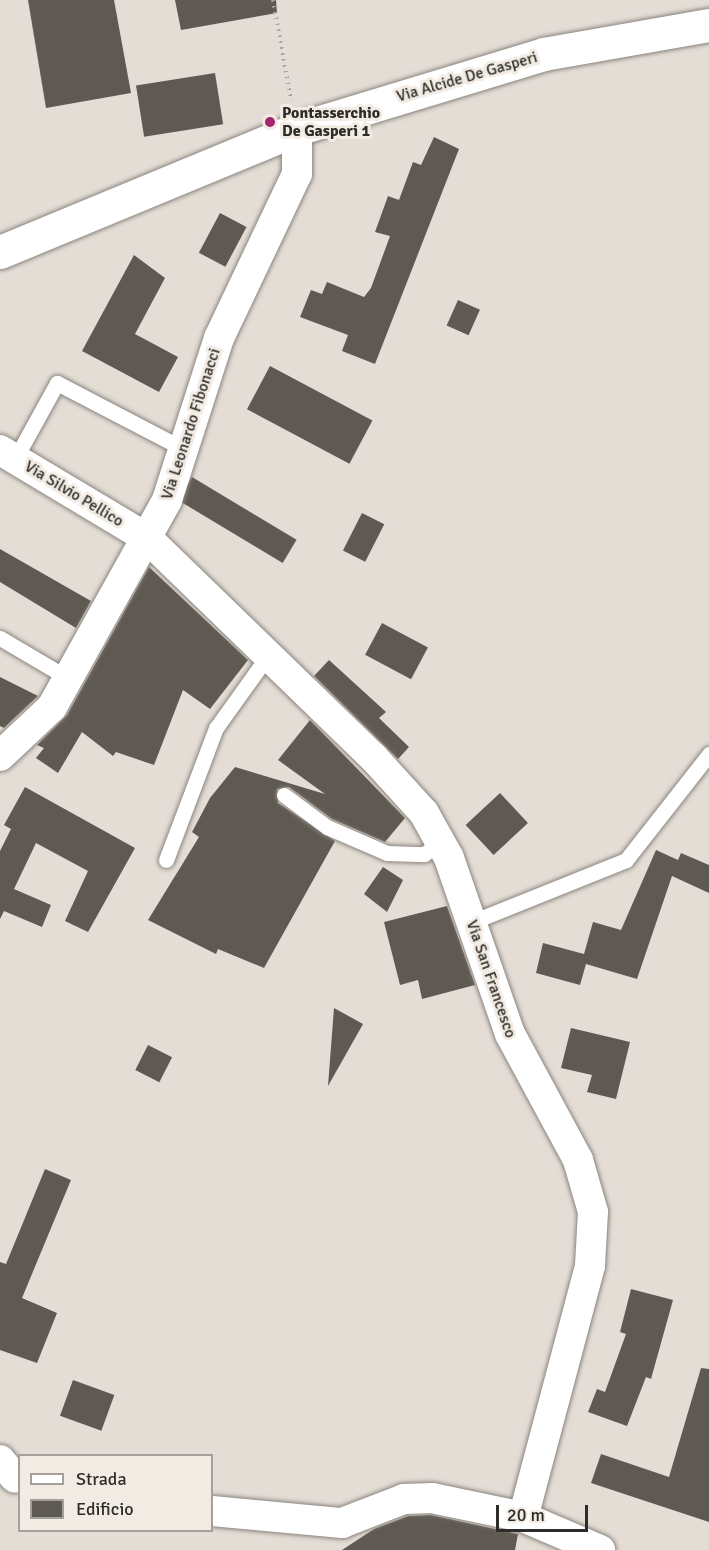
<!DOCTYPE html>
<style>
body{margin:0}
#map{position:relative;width:709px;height:1550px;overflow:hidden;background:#e3ddd6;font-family:Signika,sans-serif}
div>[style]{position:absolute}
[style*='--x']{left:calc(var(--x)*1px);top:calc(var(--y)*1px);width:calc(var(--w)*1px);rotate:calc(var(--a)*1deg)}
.building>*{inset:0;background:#5f5953;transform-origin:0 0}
.path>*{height:4px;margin-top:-2px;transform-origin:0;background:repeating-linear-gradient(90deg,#a9a59f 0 1.5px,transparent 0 6px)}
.roads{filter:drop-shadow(0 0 2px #8b857e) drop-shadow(0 0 2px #8b857e)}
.lane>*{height:15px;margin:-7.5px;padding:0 7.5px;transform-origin:7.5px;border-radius:7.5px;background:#fff}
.street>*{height:30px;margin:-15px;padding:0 15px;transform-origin:15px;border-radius:15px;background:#fff}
.secondary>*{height:33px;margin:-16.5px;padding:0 16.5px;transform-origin:16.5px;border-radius:16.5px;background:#fff}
.dots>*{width:16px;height:16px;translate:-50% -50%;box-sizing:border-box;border:3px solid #f1ebe3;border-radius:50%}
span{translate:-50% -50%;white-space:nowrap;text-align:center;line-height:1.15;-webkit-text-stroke:6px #f1ebe3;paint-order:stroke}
.street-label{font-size:16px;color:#2e2c29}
.poi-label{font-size:16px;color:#2e2c29;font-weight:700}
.left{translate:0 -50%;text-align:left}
.legend{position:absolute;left:18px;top:1454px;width:195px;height:78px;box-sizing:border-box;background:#f1ebe3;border:2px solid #a39f99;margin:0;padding:8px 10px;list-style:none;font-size:18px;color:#2e2c29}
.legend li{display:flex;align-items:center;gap:12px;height:30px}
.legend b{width:30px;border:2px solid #a39f99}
.scale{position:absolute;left:496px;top:1505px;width:92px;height:27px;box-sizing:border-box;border:3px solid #2e2c29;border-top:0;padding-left:8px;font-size:18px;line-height:21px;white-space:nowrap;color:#2e2c29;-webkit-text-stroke:4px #f1ebe3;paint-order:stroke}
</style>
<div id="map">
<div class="building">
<div style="clip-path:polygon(28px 0,114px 0,131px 93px,46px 108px)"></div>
<div style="clip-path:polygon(175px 0,276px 0,277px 13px,181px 30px)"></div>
<div style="left:215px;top:73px;width:52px;height:80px;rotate:81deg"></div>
<div style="clip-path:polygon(434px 137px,459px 149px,375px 364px,342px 351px,348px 335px,300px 317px,311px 290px,322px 294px,327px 282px,364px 297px,371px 288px,390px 236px,375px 232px,388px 196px,399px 200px,413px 162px,421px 165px)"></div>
<div style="left:220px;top:213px;width:30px;height:45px;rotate:28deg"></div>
<div style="clip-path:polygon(134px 255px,165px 278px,135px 334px,178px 357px,159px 392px,82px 351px)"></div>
<div style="left:458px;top:300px;width:24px;height:28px;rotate:24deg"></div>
<div style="left:270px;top:366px;width:116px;height:49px;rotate:28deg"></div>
<div style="left:192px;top:477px;width:122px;height:27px;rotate:31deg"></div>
<div style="left:362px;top:513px;width:25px;height:42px;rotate:27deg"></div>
<div style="clip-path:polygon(0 549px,91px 601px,76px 628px,0 582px)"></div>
<div style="clip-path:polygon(149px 567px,248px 660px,210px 709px,183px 690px,154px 765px,116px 752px,113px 756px,82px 732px,58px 773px,36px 758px,44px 748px,37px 745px,67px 715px)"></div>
<div style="left:382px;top:623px;width:52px;height:36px;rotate:28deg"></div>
<div style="clip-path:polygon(329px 660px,386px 712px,379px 718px,409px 747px,398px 759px,314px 676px)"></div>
<div style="clip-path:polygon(0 677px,38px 696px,4px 728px,0 726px)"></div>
<div style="clip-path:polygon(310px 720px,405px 818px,385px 842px,332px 819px,289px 787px,277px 789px,278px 803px,335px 841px,264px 968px,218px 949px,216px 954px,148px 920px,199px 837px,192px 832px,210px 798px,235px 767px,325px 794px,278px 760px)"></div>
<div style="clip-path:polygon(25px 787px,135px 848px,88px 932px,65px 921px,88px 871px,36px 843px,14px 889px,51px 905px,42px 927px,4px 911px,0 919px,0 851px,11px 829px,4px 825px)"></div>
<div style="left:500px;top:793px;width:41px;height:47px;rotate:47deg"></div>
<div style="clip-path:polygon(656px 850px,678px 860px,681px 853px,709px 865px,709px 893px,672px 876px,637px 979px,586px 964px,580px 985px,536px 973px,543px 943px,584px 954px,593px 922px,621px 930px)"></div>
<div style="clip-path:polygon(383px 867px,403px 880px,387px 912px,364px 894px)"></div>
<div style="clip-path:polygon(447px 906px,475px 985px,422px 999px,418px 980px,400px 985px,384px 922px)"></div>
<div style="clip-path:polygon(334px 1008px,363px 1024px,328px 1086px)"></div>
<div style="clip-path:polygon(571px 1028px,630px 1042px,616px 1099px,587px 1092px,592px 1075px,561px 1068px)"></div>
<div style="left:148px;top:1045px;width:27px;height:28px;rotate:27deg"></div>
<div style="clip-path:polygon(45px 1169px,71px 1180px,22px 1298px,57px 1313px,37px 1363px,0 1350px,0 1262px,6px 1264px)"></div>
<div style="clip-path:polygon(631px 1289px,673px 1300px,651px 1379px,646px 1377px,627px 1426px,588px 1412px,597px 1389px,605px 1392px,626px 1334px,620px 1332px)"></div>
<div style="clip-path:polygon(701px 1368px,709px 1369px,709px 1522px,591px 1483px,601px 1454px,669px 1477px)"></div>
<div style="left:73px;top:1380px;width:44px;height:38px;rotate:20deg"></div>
<div style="clip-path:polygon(431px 1515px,518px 1534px,515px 1550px,342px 1550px,374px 1529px,408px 1516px)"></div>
</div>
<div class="path">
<div style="--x:273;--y:0;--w:102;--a:79.8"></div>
</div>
<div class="roads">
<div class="lane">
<div style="--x:15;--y:459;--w:87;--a:-61.1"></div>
<div style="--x:57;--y:383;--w:143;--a:27.5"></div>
<div style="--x:0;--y:638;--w:79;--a:30.5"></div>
<div style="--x:284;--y:795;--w:54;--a:36.7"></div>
<div style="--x:327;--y:827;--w:65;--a:23.4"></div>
<div style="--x:387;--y:853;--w:37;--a:2"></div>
<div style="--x:424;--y:854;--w:21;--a:-35"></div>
<div style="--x:166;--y:860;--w:141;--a:-69.3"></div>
<div style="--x:216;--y:728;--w:91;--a:-54.4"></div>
<div style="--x:472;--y:922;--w:166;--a:-21.9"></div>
<div style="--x:626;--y:860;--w:135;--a:-51.9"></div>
</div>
<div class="street">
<div style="--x:0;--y:450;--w:171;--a:30.9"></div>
<div style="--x:147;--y:538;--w:316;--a:44.1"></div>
<div style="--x:374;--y:758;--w:74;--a:47.7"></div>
<div style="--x:424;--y:813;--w:51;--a:60.9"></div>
<div style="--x:449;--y:858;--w:186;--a:70.9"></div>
<div style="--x:510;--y:1034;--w:143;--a:61.6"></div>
<div style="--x:578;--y:1160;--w:54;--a:73.9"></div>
<div style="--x:593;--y:1212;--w:54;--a:93.2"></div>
<div style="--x:590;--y:1266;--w:260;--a:104.9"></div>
<div style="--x:0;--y:756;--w:71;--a:-43.3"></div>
<div style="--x:52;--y:707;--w:237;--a:-60.9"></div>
<div style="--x:167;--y:500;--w:170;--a:-72.2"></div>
<div style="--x:219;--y:338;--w:182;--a:-64.6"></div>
<div style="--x:297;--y:174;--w:45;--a:-90"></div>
<div style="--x:0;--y:1460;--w:23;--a:50"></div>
<div style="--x:212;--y:1511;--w:131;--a:5.3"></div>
<div style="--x:342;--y:1523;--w:66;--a:-21.2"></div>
<div style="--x:404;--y:1499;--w:28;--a:-2"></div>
<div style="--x:432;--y:1498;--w:93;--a:11.8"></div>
<div style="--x:523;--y:1517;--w:84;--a:23.2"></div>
</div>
<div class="secondary">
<div style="--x:0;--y:252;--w:321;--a:-22.5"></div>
<div style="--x:297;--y:129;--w:258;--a:-16.9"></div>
<div style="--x:544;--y:54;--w:168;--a:-10"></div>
</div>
</div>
<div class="dots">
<div style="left:270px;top:122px;background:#a7236f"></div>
</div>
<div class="street-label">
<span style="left:467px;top:77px;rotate:-16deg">Via Alcide De Gasperi</span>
<span style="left:191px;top:424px;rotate:-72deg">Via Leonardo Fibonacci</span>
<span style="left:74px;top:494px;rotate:31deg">Via Silvio Pellico</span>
<span style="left:491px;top:979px;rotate:71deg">Via San Francesco</span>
</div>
<div class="poi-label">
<span class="left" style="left:282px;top:122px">Pontasserchio<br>De Gasperi 1</span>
</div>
<ul class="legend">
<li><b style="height:8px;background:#fff"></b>Strada</li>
<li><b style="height:16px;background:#5f5953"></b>Edificio</li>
</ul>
<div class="scale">20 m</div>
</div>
